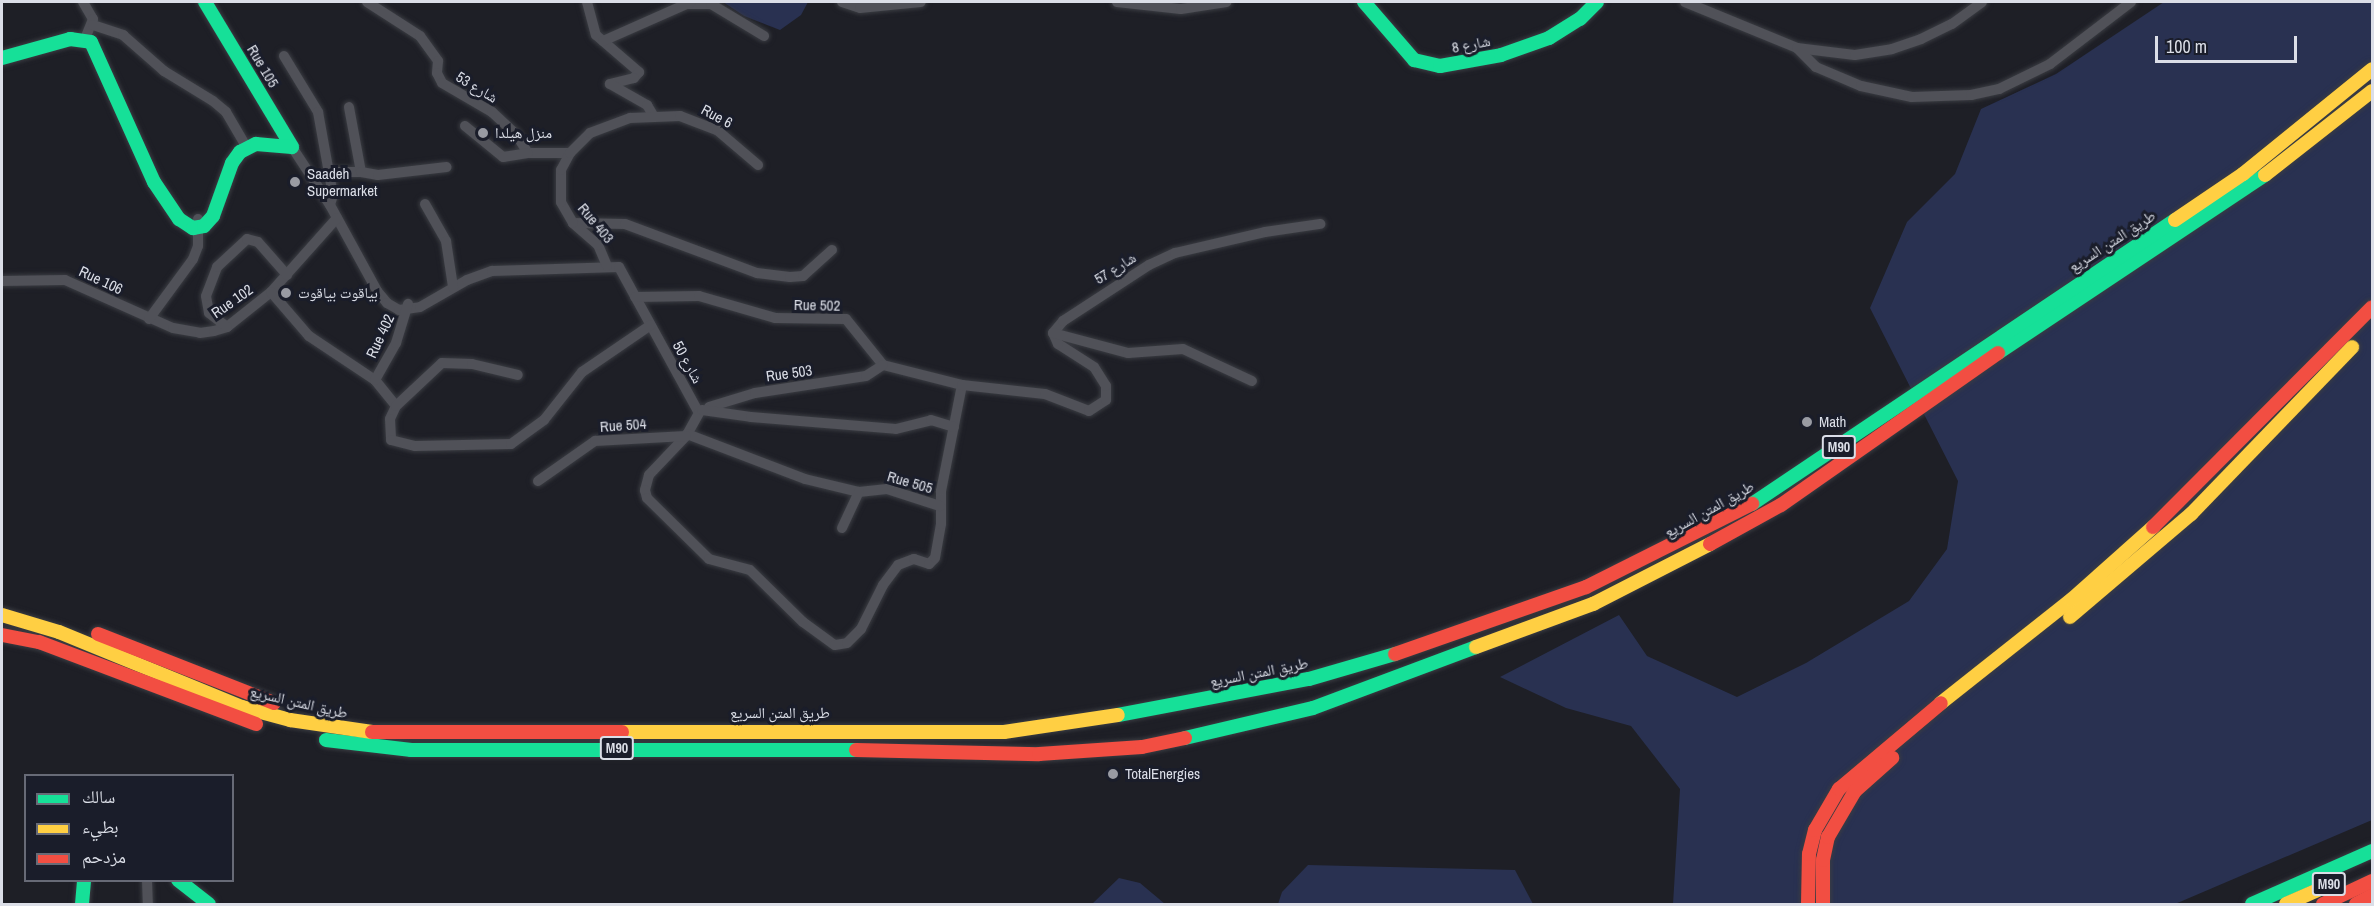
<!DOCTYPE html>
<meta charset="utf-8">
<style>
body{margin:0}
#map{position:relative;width:2374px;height:906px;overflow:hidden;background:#1e1f26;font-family:"Archivo Narrow","Noto Naskh Arabic",sans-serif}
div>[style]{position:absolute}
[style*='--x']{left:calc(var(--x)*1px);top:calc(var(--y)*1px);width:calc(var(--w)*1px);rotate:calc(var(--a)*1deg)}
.green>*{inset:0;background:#293151}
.roads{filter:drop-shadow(0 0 2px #3a3c42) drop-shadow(0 0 2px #3a3c42)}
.street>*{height:10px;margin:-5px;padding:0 5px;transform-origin:5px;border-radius:5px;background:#505158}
.fast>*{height:14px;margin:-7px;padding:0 7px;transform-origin:7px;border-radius:7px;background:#16e098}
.slow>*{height:14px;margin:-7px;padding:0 7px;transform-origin:7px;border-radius:7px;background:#ffcf43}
.jam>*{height:14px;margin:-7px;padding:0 7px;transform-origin:7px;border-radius:7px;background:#f24e42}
.dots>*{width:16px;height:16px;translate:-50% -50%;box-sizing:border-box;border:3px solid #1a1d2a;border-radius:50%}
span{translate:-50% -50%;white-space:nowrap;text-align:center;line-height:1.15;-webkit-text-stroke:6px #1a1d2a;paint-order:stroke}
.shield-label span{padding:2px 4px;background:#1a1d2a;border:2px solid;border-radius:4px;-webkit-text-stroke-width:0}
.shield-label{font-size:14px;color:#dbdee7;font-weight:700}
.street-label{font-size:15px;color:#dbdee7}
.poi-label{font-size:15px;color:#dbdee7}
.left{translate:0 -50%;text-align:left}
.frame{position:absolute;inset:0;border:3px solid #dbdee7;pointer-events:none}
.legend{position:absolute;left:24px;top:774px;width:210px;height:108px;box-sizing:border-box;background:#1a1d2a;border:2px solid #676a76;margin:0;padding:8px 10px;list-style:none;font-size:18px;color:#dbdee7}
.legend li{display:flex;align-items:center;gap:12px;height:30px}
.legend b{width:30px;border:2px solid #676a76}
.scale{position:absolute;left:2155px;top:36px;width:142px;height:27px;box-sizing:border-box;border:3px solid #dbdee7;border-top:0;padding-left:8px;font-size:18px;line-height:21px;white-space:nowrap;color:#dbdee7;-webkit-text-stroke:4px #1a1d2a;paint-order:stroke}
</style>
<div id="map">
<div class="green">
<div style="clip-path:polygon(723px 2px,808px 2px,801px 15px,780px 30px,744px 16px)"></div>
<div style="clip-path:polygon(2164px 2px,2372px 2px,2372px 820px,2175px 904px,1673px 904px,1680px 789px,1631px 726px,1566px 708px,1500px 677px,1619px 615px,1647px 656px,1737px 697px,1806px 663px,1909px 601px,1947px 549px,1958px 481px,1870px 308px,1907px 222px,1955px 174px,1981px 109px,2056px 74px)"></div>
<div style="clip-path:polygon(1308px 865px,1515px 870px,1533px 904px,1278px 904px,1282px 892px)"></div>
<div style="clip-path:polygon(1119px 878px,1140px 883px,1165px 904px,1092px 904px)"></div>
</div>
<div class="roads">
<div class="street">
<div style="--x:83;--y:2;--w:20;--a:60"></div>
<div style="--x:93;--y:19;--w:22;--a:112"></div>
<div style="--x:367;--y:2;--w:63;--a:32.7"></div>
<div style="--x:420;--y:36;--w:31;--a:54"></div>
<div style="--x:438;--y:61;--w:12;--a:95"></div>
<div style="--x:437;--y:73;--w:11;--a:63"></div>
<div style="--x:442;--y:83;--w:58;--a:30.1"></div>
<div style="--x:492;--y:112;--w:33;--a:43"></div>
<div style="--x:516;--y:134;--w:22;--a:58"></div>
<div style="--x:528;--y:153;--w:42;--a:0"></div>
<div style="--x:587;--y:2;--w:34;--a:75"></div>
<div style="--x:596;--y:35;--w:57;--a:40.7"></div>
<div style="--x:639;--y:72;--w:8;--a:130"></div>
<div style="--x:634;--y:78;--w:25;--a:166"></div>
<div style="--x:610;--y:84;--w:43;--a:29.6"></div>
<div style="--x:647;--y:105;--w:12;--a:59"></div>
<div style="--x:842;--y:2;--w:19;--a:18"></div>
<div style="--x:860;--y:8;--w:61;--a:-5.6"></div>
<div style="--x:1117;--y:2;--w:64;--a:6.2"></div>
<div style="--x:1181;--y:9;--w:46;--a:-8.8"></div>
<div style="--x:1685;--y:2;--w:121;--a:22.3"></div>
<div style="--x:1797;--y:48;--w:58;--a:6.9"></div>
<div style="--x:1855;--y:55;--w:37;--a:-9"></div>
<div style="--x:1892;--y:49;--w:31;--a:-19"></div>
<div style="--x:1921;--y:39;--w:34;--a:-26"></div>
<div style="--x:1952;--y:24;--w:37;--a:-36"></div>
<div style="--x:688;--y:4;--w:23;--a:0"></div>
<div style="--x:711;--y:4;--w:62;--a:31.1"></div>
<div style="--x:93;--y:25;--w:32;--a:18"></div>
<div style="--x:123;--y:35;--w:55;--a:41.3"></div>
<div style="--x:164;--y:71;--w:57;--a:31.5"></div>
<div style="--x:213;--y:101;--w:17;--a:40"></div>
<div style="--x:226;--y:112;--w:42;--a:59.7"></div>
<div style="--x:603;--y:41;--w:96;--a:-23.9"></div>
<div style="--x:1797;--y:48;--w:27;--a:45"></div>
<div style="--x:1816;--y:67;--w:49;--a:22.9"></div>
<div style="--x:1861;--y:86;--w:52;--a:12.2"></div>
<div style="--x:1912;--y:97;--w:59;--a:-1.9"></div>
<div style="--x:1971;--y:95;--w:29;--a:-12"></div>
<div style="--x:1999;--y:89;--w:57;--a:-26.1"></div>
<div style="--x:2050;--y:64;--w:102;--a:-37.4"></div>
<div style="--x:284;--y:56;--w:66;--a:58.7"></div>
<div style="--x:318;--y:112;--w:84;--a:79.8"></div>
<div style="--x:333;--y:195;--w:10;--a:107"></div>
<div style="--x:465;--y:126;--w:49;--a:39.2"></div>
<div style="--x:503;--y:157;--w:25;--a:-9"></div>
<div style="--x:292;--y:147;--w:69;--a:56.8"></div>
<div style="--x:330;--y:205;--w:98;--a:61.3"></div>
<div style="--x:377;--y:291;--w:16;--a:50"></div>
<div style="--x:387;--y:303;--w:14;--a:30"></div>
<div style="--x:399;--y:310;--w:21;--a:-8"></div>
<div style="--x:420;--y:307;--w:54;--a:-29.9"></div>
<div style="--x:467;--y:280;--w:27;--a:-20"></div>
<div style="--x:492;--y:271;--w:127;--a:-1.8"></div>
<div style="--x:619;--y:267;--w:166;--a:61.3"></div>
<div style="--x:699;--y:413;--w:26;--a:119"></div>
<div style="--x:686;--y:436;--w:54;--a:133.5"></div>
<div style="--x:649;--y:475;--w:16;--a:105"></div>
<div style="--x:645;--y:490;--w:8;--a:76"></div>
<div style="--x:647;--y:498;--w:87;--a:44.5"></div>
<div style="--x:709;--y:559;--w:42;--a:15"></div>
<div style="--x:750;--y:570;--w:74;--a:44.5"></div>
<div style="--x:803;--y:622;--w:39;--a:36"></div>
<div style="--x:835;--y:645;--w:12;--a:-9"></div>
<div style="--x:847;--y:643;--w:20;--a:-45"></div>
<div style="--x:861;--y:629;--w:49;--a:-63.4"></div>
<div style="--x:883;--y:585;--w:25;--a:-53"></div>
<div style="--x:898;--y:565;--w:17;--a:-21"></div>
<div style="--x:914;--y:559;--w:16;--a:18"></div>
<div style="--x:929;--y:564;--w:8;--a:-45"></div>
<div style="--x:935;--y:558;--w:35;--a:-80"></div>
<div style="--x:941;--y:524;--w:33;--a:-90"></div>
<div style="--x:941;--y:491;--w:108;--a:-78.8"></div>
<div style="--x:327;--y:172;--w:34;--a:0"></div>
<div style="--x:361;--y:172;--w:66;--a:-100.5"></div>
<div style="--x:361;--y:172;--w:17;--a:10"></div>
<div style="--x:378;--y:175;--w:69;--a:-6.6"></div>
<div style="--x:425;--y:204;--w:43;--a:60.4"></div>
<div style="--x:446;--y:241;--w:47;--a:81.3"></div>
<div style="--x:573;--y:223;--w:52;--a:1.1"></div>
<div style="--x:625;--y:224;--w:141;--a:20.4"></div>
<div style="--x:757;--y:273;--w:33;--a:7"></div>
<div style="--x:790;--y:277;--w:13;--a:-4"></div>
<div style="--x:803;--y:276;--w:39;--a:-42"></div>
<div style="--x:607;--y:266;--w:23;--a:-113"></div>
<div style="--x:598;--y:245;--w:33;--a:-139"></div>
<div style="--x:573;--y:223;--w:24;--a:-120"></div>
<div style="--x:561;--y:202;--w:32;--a:-90"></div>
<div style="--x:561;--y:170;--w:19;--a:-62"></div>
<div style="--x:570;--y:153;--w:28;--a:-45"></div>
<div style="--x:590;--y:133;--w:43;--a:-20.6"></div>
<div style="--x:630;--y:118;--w:50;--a:-2.3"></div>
<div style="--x:680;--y:116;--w:40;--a:21"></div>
<div style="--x:717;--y:130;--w:54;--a:40.5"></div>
<div style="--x:2;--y:281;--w:63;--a:-0.9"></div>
<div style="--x:65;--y:280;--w:118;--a:24"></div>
<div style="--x:173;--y:328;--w:27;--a:10"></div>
<div style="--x:200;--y:333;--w:14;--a:-8"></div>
<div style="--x:214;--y:331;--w:14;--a:-17"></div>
<div style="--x:227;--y:327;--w:56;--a:-38.5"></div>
<div style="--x:271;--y:292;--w:99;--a:-48.3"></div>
<div style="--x:271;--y:292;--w:58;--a:49.2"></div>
<div style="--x:309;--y:336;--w:79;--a:33.7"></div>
<div style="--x:375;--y:380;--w:33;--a:51"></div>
<div style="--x:396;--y:406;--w:14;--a:115"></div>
<div style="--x:390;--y:419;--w:21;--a:87"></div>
<div style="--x:391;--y:440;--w:25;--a:14"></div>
<div style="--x:415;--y:446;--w:96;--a:-1.2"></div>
<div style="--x:511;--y:444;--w:41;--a:-36"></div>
<div style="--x:544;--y:420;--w:61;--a:-51.6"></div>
<div style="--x:582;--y:372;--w:83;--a:-34.3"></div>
<div style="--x:635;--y:297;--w:64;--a:-0.9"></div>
<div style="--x:699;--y:296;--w:79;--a:16.1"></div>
<div style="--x:775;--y:318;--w:71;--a:0.8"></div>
<div style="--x:846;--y:319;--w:59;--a:51.2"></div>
<div style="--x:883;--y:365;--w:81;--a:14.2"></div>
<div style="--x:962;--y:385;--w:83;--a:6.2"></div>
<div style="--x:1045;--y:394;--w:47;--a:21.1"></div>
<div style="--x:1089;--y:411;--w:20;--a:-33"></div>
<div style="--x:1106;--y:400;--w:14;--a:-90"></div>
<div style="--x:1106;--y:386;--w:22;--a:-122"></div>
<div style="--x:1094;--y:367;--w:43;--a:-147.4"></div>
<div style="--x:1058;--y:344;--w:12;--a:-114"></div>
<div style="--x:1053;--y:333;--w:16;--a:-50"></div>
<div style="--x:1063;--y:321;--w:103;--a:-33.1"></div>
<div style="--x:1149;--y:265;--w:29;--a:-25"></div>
<div style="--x:1175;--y:253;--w:92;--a:-13.1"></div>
<div style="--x:1265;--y:232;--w:56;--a:-8.3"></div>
<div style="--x:149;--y:319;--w:74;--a:-53.7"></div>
<div style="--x:193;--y:259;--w:14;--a:-69"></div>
<div style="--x:198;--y:246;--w:27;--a:-90"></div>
<div style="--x:227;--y:327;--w:23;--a:-142"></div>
<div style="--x:209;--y:313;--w:17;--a:-100"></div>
<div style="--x:206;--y:296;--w:31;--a:-69"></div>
<div style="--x:217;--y:267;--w:41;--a:-43"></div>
<div style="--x:247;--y:239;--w:11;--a:15"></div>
<div style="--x:258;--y:242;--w:44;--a:48.7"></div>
<div style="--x:1053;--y:333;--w:78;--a:14.9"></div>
<div style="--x:1128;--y:353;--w:55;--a:-4.2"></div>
<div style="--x:1183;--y:349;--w:76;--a:24.9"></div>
<div style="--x:375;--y:380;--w:43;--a:-60.4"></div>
<div style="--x:396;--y:343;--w:41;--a:-72.9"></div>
<div style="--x:396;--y:406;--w:63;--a:-43.1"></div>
<div style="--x:442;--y:363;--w:30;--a:2"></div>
<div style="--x:472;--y:364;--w:47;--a:13.4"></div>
<div style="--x:709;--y:407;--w:48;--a:-16.9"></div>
<div style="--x:755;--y:393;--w:112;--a:-8.7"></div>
<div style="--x:866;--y:376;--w:20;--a:-33"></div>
<div style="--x:702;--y:410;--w:49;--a:8.1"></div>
<div style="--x:751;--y:417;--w:145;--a:4.7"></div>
<div style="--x:896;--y:429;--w:36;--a:-14"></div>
<div style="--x:931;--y:420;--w:24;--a:17"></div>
<div style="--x:687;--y:434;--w:126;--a:20.9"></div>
<div style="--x:805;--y:479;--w:56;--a:13.5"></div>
<div style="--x:859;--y:492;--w:28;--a:-6"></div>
<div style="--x:887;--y:489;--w:56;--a:17.8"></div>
<div style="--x:538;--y:481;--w:70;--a:-35.1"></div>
<div style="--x:595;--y:441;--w:91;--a:-3.1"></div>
<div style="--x:842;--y:528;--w:40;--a:-65"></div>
<div style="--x:147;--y:880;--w:24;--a:88"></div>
</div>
<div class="fast">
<div style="--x:205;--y:2;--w:169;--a:59"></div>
<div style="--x:1364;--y:2;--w:77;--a:49.2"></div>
<div style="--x:1414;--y:60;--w:27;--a:13"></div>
<div style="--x:1440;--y:66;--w:62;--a:-10.2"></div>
<div style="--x:1501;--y:55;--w:51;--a:-19.5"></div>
<div style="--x:1549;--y:38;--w:36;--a:-32"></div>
<div style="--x:1580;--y:19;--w:24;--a:-45"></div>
<div style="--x:2;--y:58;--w:71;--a:-15.6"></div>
<div style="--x:70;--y:39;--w:21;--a:8"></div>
<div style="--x:91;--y:42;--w:154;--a:65.8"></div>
<div style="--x:154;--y:182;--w:45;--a:56"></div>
<div style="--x:179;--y:219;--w:17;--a:33"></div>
<div style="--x:193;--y:228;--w:11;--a:-10"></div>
<div style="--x:204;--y:226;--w:13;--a:-48"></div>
<div style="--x:213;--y:216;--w:56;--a:-70.3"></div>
<div style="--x:232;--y:163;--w:14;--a:-54"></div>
<div style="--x:240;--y:152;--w:18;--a:-27"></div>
<div style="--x:256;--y:144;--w:36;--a:5"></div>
<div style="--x:1998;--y:353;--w:321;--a:-33.7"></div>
<div style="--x:1752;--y:504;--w:509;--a:-33.88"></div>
<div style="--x:1118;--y:715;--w:194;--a:-10.7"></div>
<div style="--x:1309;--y:679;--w:90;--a:-16.2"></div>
<div style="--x:1185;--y:738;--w:131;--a:-13.2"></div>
<div style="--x:1313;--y:708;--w:174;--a:-20.5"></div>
<div style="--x:326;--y:740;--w:86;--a:6.7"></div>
<div style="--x:411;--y:750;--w:445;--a:0"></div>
<div style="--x:178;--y:880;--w:39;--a:38"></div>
<div style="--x:82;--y:904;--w:24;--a:-85"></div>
<div style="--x:2252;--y:904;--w:131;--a:-23.8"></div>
</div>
<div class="slow">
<div style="--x:2265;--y:175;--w:136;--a:-38.1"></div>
<div style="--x:2175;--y:220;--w:82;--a:-34.1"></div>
<div style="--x:2243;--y:174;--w:166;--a:-39.1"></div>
<div style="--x:2;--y:615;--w:59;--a:16.6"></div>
<div style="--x:59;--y:632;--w:198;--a:22.3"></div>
<div style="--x:242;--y:707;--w:50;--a:15.2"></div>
<div style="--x:290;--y:720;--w:83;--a:8.3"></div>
<div style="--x:2070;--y:617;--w:159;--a:-40.4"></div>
<div style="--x:2191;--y:514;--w:232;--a:-46"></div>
<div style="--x:1476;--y:647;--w:125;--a:-20.2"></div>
<div style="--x:1593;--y:604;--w:131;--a:-27.1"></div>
<div style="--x:1941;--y:703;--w:166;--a:-38.4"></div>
<div style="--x:2071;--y:600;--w:110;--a:-41.7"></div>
<div style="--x:622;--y:732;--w:382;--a:0"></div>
<div style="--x:1004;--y:732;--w:115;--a:-8.5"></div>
<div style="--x:2286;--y:904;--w:45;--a:-23.7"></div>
</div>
<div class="jam">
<div style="--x:2153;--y:527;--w:310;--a:-45.1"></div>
<div style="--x:1710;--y:544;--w:81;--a:-28.8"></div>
<div style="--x:1781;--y:505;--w:265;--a:-35"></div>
<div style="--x:98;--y:634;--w:189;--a:21.4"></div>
<div style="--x:2;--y:635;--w:38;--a:11"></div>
<div style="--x:39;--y:642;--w:232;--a:20.7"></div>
<div style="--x:1395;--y:654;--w:202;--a:-19.3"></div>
<div style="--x:1586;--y:587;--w:186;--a:-26.6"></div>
<div style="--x:372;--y:732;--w:250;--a:0"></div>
<div style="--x:856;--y:750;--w:183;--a:1.3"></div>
<div style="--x:1039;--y:754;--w:103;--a:-3.9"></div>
<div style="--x:1142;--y:747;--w:44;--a:-11.8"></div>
<div style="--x:1808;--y:904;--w:50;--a:-88.9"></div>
<div style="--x:1809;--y:854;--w:25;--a:-76"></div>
<div style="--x:1815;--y:830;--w:48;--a:-59.7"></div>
<div style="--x:1839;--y:789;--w:133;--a:-40.1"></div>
<div style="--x:1823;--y:904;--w:44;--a:-90"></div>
<div style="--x:1823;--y:860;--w:24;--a:-78"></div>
<div style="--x:1828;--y:837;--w:53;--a:-59.6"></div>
<div style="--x:1855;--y:791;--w:50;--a:-41.7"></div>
<div style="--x:2323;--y:904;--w:54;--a:-25.1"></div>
<div style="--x:2356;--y:904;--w:18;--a:-27"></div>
</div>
</div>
<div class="dots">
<div style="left:483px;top:133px;background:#999ba3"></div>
<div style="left:295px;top:182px;background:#999ba3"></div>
<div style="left:286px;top:293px;background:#999ba3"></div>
<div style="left:1807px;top:422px;background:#999ba3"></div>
<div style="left:1113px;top:774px;background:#999ba3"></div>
</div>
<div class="shield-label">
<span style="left:1839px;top:447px">M90</span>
<span style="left:617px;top:748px">M90</span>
<span style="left:2329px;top:884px">M90</span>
</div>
<div class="street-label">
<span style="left:1471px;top:44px;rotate:-11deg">شارع 8</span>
<span style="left:263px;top:66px;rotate:59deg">Rue 105</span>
<span style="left:477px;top:87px;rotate:31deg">شارع 53</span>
<span style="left:717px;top:116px;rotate:28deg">Rue 6</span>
<span style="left:596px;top:223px;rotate:50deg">Rue 403</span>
<span style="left:2112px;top:241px;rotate:-33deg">طريق المتن السريع</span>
<span style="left:1115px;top:268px;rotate:-32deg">شارع 57</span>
<span style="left:101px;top:280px;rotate:25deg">Rue 106</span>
<span style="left:232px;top:301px;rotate:-35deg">Rue 102</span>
<span style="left:817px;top:305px;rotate:1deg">Rue 502</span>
<span style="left:380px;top:336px;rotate:-65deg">Rue 402</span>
<span style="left:688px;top:362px;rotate:61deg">شارع 50</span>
<span style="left:789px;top:373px;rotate:-8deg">Rue 503</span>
<span style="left:623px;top:425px;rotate:-4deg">Rue 504</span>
<span style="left:910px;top:482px;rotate:16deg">Rue 505</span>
<span style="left:1709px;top:509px;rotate:-29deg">طريق المتن السريع</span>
<span style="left:1259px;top:672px;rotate:-11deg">طريق المتن السريع</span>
<span style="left:299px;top:702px;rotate:13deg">طريق المتن السريع</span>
<span style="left:780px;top:713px">طريق المتن السريع</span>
</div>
<div class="poi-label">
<span class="left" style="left:495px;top:133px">منزل هيلدا</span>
<span class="left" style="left:307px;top:182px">Saadeh<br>Supermarket</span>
<span class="left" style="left:298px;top:293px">بياقوت بياقوت</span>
<span class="left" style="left:1819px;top:422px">Math</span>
<span class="left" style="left:1125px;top:774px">TotalEnergies</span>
</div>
<div class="frame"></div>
<ul class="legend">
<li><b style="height:8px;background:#16e098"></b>سالك</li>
<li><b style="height:8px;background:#ffcf43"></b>بطيء</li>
<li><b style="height:8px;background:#f24e42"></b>مزدحم</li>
</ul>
<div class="scale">100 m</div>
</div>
